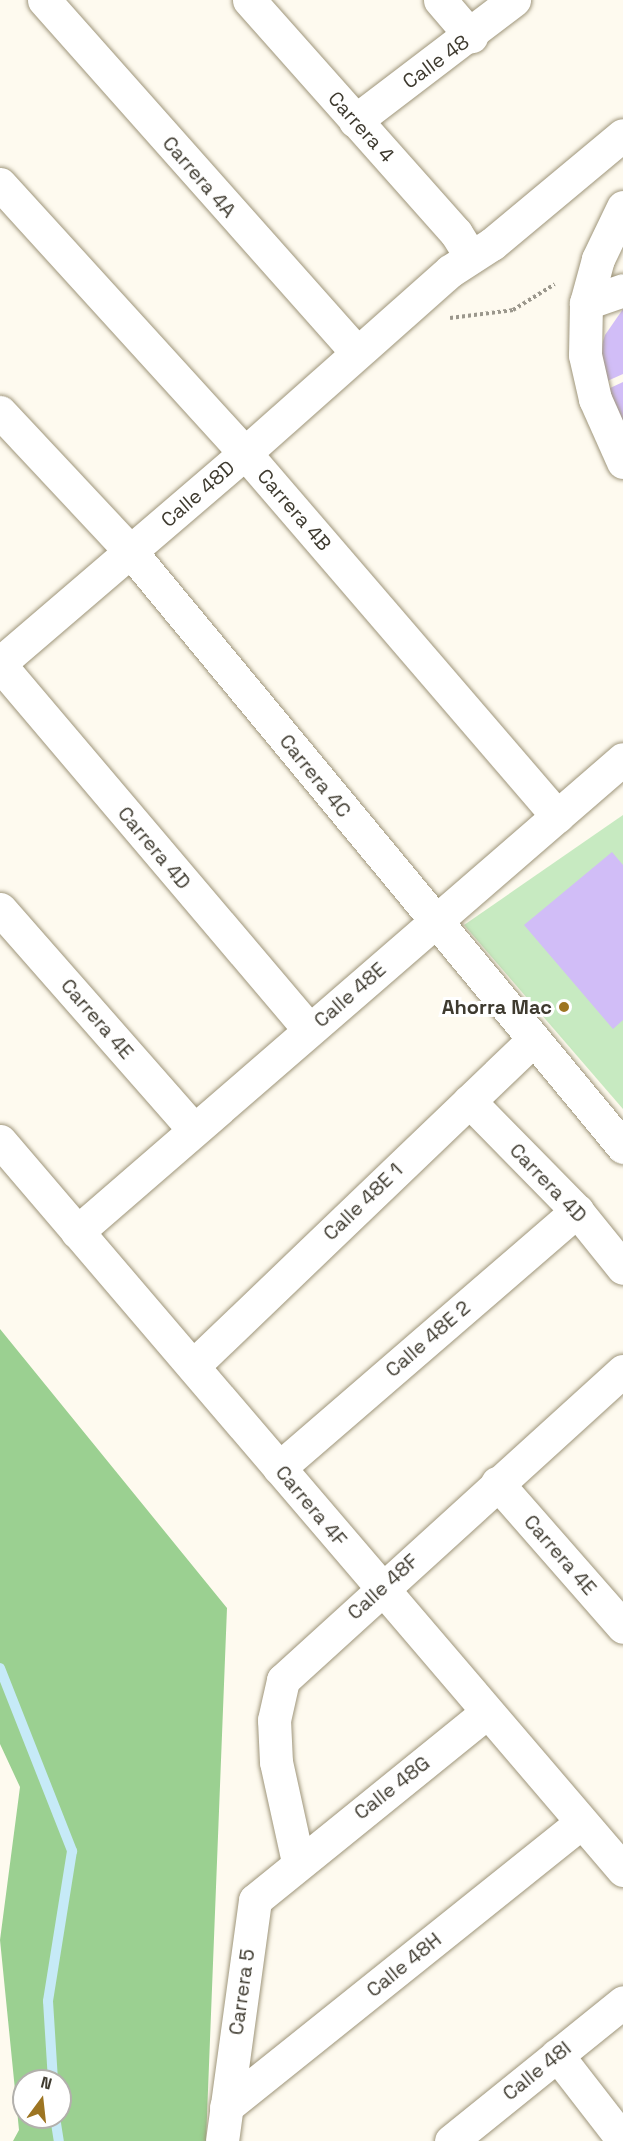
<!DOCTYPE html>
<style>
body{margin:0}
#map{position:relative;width:623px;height:2141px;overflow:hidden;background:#fefaef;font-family:"Space Grotesk",sans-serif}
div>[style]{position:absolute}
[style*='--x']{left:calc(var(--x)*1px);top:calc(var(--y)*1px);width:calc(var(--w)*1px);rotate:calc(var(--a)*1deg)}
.green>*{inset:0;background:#c7eac1}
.forest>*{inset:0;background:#9bd091}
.stream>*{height:10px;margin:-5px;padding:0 5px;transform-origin:5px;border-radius:5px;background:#c6eaf7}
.building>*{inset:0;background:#d1bdf7}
.path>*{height:4px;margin-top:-2px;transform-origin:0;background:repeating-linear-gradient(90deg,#9b978c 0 3px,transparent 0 6px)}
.roads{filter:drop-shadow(0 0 2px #9e957a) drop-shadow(0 0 2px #9e957a)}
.minor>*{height:33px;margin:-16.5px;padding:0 16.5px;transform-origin:16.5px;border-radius:16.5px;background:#fff}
.major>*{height:33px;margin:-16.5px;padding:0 16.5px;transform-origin:16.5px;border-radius:16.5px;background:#fff}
.dots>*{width:16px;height:16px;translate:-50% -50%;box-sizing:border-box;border:3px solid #fff;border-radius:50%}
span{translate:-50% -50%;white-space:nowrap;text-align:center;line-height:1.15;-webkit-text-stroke:6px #fff;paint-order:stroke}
.street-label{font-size:20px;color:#3e3a2f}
.poi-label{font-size:20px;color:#3e3a2f;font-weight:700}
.right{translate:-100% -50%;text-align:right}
.north{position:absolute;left:12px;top:2069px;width:60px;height:60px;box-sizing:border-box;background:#fff;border:2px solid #b2b0ac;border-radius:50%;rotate:15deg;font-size:16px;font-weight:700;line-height:24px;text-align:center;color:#3e3a2f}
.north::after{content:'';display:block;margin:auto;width:21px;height:27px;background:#9d7522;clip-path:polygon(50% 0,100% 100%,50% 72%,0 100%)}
</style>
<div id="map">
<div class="green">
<div style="clip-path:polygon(623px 815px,623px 1109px,464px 925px)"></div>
</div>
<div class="forest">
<div style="clip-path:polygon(evenodd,0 1329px,227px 1608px,206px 2141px,13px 2141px,19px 2130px,0 1940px,20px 1787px,0 1744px,0 1329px,24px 2081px,60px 2081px,60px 2117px,24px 2117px,24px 2081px)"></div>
</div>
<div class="stream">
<div style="--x:0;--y:1668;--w:197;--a:68.5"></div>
<div style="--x:72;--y:1851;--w:152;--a:99.1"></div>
<div style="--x:48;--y:2001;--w:80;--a:86.4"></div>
<div style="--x:55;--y:2117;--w:24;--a:81"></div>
</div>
<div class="building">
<div style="clip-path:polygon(623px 309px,623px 374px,605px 382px,598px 357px,605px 335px)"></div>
<div style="clip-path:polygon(623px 382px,623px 426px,608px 389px)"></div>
<div style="clip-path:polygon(612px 852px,623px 865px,623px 1020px,613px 1029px,524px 925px)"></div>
</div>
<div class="path">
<div style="--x:450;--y:318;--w:64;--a:-7.2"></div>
<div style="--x:513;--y:310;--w:49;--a:-31.8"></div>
</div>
<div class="roads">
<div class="minor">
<div style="--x:44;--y:0;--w:470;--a:48.4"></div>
<div style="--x:249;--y:0;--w:312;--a:48.4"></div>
<div style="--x:456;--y:233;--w:26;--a:58"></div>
<div style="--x:440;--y:0;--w:48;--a:49.3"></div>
<div style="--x:355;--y:121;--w:200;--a:-37.3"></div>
<div style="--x:0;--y:184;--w:364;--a:47.7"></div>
<div style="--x:245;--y:453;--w:479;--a:49.3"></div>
<div style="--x:586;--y:303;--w:39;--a:-19"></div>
<div style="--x:0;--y:412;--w:192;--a:46.9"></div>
<div style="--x:131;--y:552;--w:772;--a:50.41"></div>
<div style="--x:0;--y:663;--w:323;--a:-40.6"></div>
<div style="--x:245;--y:453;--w:274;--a:-41.6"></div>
<div style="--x:450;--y:271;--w:50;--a:-32.7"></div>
<div style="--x:492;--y:244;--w:170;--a:-39.8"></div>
<div style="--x:0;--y:665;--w:478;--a:49.7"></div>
<div style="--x:0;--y:909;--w:293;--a:48.7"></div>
<div style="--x:469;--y:1101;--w:154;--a:45.5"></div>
<div style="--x:577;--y:1211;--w:73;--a:51.1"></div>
<div style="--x:0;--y:1141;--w:959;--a:49.48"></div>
<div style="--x:77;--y:1232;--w:722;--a:-40.9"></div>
<div style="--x:193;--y:1366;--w:472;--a:-43.8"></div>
<div style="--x:279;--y:1468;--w:394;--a:-40.8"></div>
<div style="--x:497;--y:1483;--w:191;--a:48.8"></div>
<div style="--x:298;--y:1862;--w:102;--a:-102.4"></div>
<div style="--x:276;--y:1762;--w:42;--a:-92.7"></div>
<div style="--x:274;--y:1720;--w:41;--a:-77.3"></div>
<div style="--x:283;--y:1680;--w:459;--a:-42.3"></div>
<div style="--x:557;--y:2055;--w:108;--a:52.2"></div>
<div style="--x:226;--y:2107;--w:455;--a:-38.7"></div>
<div style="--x:222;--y:2141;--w:243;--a:-82.2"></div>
<div style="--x:255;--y:1900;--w:297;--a:-39"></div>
<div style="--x:451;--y:2141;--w:221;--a:-38.9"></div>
</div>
<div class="major">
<div style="--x:623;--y:207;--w:58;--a:115.7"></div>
<div style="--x:598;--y:259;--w:46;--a:105.3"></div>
<div style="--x:586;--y:303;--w:52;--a:91.1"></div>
<div style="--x:585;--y:355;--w:45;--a:77.2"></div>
<div style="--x:595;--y:399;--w:69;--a:66"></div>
</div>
</div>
<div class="dots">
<div style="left:564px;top:1007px;background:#9d7522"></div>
</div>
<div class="street-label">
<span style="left:436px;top:62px;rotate:-36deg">Calle 48</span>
<span style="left:361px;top:127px;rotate:48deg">Carrera 4</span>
<span style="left:199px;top:177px;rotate:49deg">Carrera 4A</span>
<span style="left:198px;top:494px;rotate:-41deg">Calle 48D</span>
<span style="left:294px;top:510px;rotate:49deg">Carrera 4B</span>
<span style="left:315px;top:776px;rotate:51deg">Carrera 4C</span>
<span style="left:154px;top:848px;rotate:50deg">Carrera 4D</span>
<span style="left:350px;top:995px;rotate:-41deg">Calle 48E</span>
<span style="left:97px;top:1019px;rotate:49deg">Carrera 4E</span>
<span style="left:548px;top:1183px;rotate:46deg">Carrera 4D</span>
<span style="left:363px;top:1202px;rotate:-44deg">Calle 48E 1</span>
<span style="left:428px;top:1339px;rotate:-41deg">Calle 48E 2</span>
<span style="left:311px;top:1506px;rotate:50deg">Carrera 4F</span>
<span style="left:560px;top:1555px;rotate:49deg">Carrera 4E</span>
<span style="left:383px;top:1587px;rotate:-42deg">Calle 48F</span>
<span style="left:392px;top:1788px;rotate:-38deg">Calle 48G</span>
<span style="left:404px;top:1965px;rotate:-39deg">Calle 48H</span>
<span style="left:242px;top:1992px;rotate:-82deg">Carrera 5</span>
<span style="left:537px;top:2071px;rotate:-39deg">Calle 48I</span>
</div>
<div class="poi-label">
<span class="right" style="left:552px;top:1007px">Ahorra Mac</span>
</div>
<div class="north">N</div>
</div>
